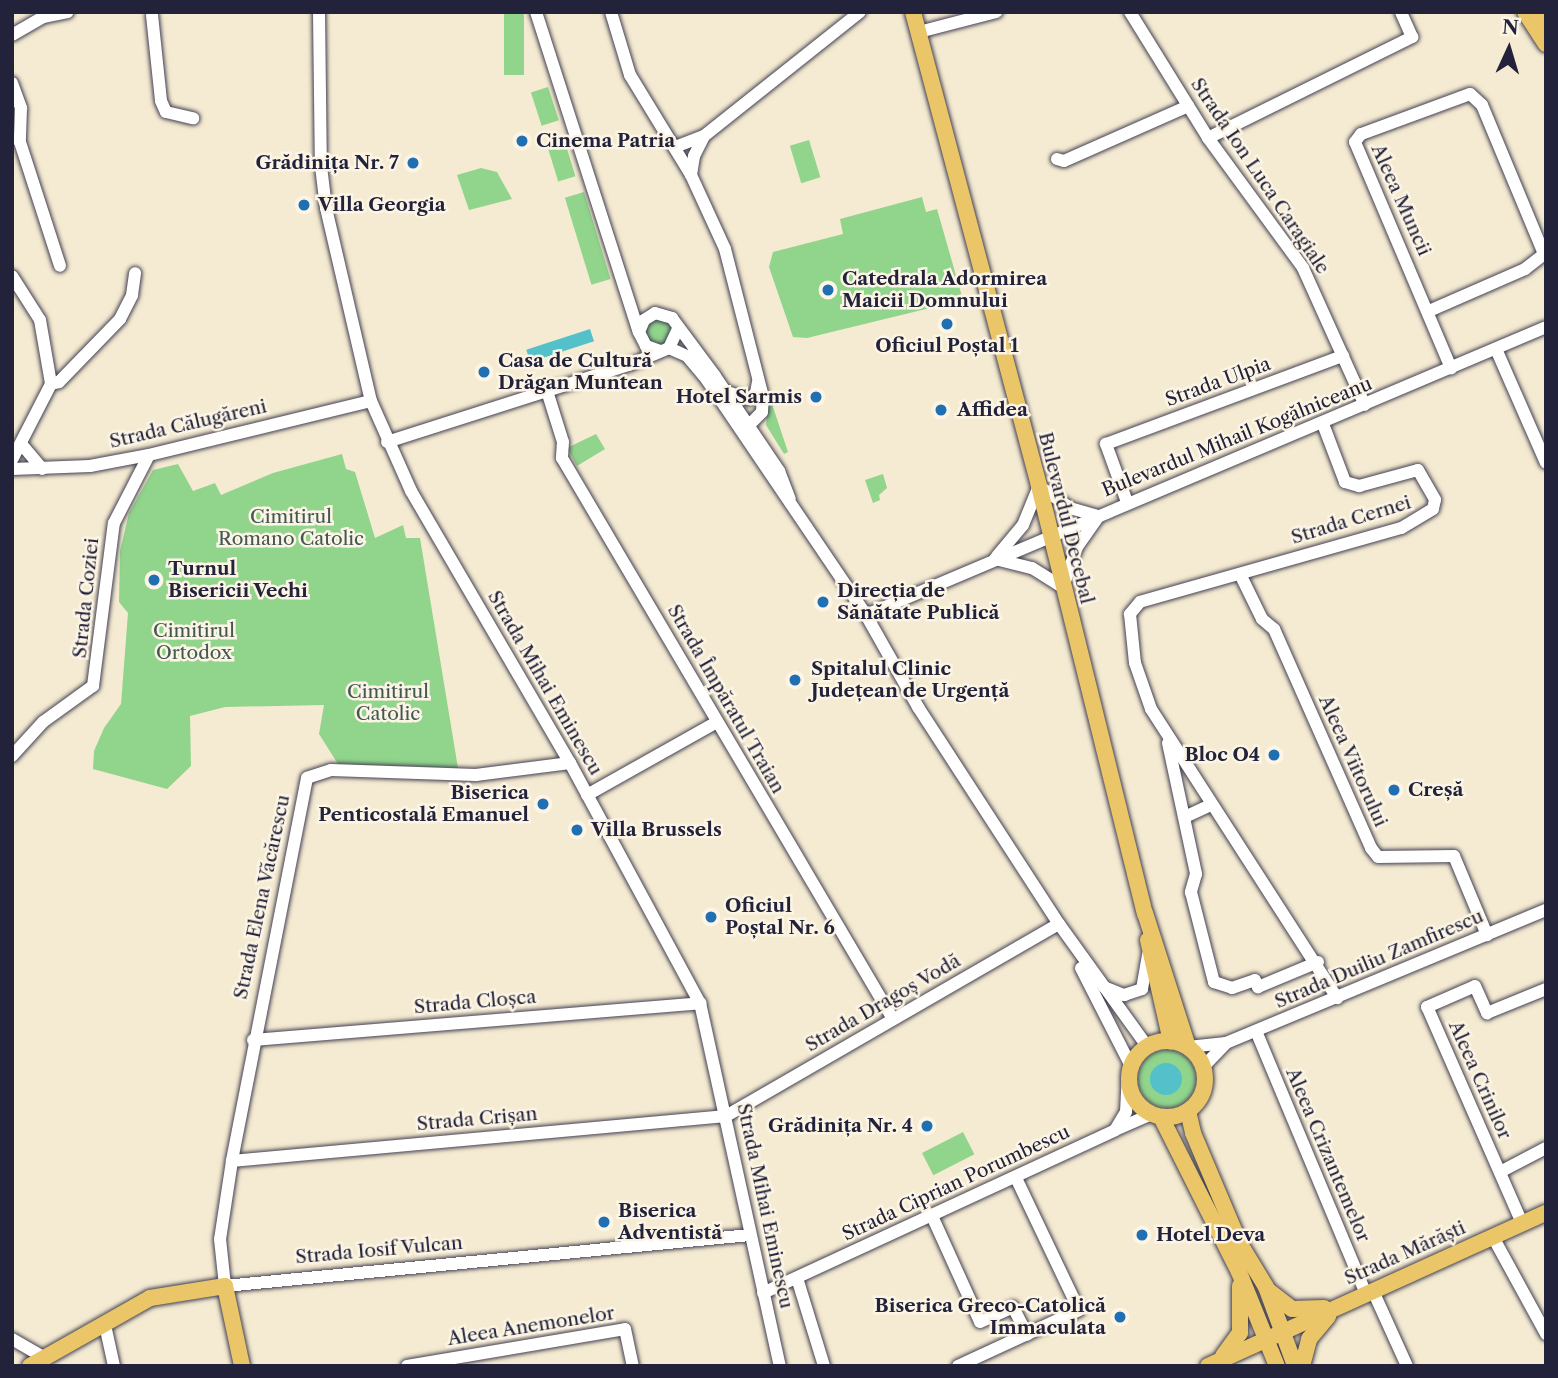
<!DOCTYPE html>
<meta charset="utf-8">
<style>
body{margin:0}
#map{position:relative;width:1558px;height:1378px;overflow:hidden;background:#f5ebd2;font-family:"Libre Caslon Text",serif}
div>[style]{position:absolute}
[style*='--x']{left:calc(var(--x)*1px);top:calc(var(--y)*1px);width:calc(var(--w)*1px);rotate:calc(var(--a)*1deg)}
.green>*{inset:0;background:#91d48c;transform-origin:0 0}
.round{border-radius:50%}
.water>*{inset:0;background:#54c1ca;transform-origin:0 0}
.roads{filter:drop-shadow(0 0 2px #424052) drop-shadow(0 0 2px #424052)}
.minor>*{height:12px;margin:-6px;padding:0 6px;transform-origin:6px;border-radius:6px;background:#fff}
.major>*{height:16px;margin:-8px;padding:0 8px;transform-origin:8px;border-radius:8px;background:#ebc669}
.major>.ring{margin:-8px;padding:0;box-sizing:content-box;background:none;border:16px solid #ebc669;border-radius:50%}
.dots>*{width:19px;height:19px;translate:-50% -50%;box-sizing:border-box;border:4px solid #fcf5e5;border-radius:50%}
span{translate:-50% -50%;white-space:nowrap;text-align:center;line-height:1.15;-webkit-text-stroke:5px #fcf5e5;paint-order:stroke}
.poi-label{font-size:19px;color:#22223b;font-weight:700}
.left{translate:0 -50%;text-align:left}
.right{translate:-100% -50%;text-align:right}
.street-label{font-size:19px;color:#22223b}
.park-label{font-size:19px;color:#435753}
.frame{position:absolute;inset:0;border:14px solid #22223b;pointer-events:none}
.north{position:absolute;left:1474px;top:14px;width:70px;height:70px;-webkit-text-stroke:5px #fcf5e5;paint-order:stroke;rotate:4deg;font-size:19px;font-weight:700;line-height:28px;text-align:center;color:#22223b}
.north::after{content:'';display:block;margin:auto;width:24px;height:32px;background:#22223b;clip-path:polygon(50% 0,100% 100%,50% 72%,0 100%)}
</style>
<div id="map">
<div class="green">
<div style="left:504px;top:12px;width:20px;height:63px"></div>
<div style="left:548px;top:87px;width:35px;height:18px;rotate:72deg"></div>
<div style="left:564px;top:139px;width:39px;height:18px;rotate:73deg"></div>
<div style="left:809px;top:140px;width:39px;height:20px;rotate:73deg"></div>
<div style="clip-path:polygon(481px 168px,497px 172px,512px 199px,469px 210px,457px 175px)"></div>
<div style="left:584px;top:192px;width:91px;height:20px;rotate:73deg"></div>
<div style="clip-path:polygon(922px 197px,926px 212px,937px 209px,963px 300px,807px 338px,793px 337px,769px 267px,773px 252px,843px 234px,840px 219px)"></div>
<div style="clip-path:polygon(663px 317px,674px 327px,667px 345px,652px 346px,644px 329px,649px 320px)"></div>
<div style="clip-path:polygon(769px 395px,788px 452px,784px 454px,766px 425px)"></div>
<div style="clip-path:polygon(596px 434px,605px 449px,577px 466px,567px 448px)"></div>
<div style="clip-path:polygon(342px 454px,346px 469px,355px 472px,375px 538px,403px 525px,406px 538px,420px 538px,458px 768px,338px 764px,319px 734px,324px 705px,225px 707px,190px 716px,191px 766px,167px 789px,93px 769px,94px 751px,104px 728px,121px 704px,128px 613px,119px 602px,120px 551px,129px 513px,153px 470px,178px 464px,193px 491px,215px 483px,221px 495px,273px 473px)"></div>
<div style="clip-path:polygon(883px 474px,887px 488px,879px 495px,880px 500px,873px 503px,865px 480px)"></div>
<div class="round" style="left:1138px;top:1050px;width:58px;height:58px"></div>
<div style="left:963px;top:1132px;width:25px;height:46px;rotate:63deg"></div>
</div>
<div class="water">
<div style="left:590px;top:329px;width:13px;height:67px;rotate:72deg"></div>
<div class="round" style="left:1150px;top:1063px;width:32px;height:32px"></div>
</div>
<div class="roads">
<div class="minor">
<div style="--x:319;--y:12;--w:154;--a:89.3"></div>
<div style="--x:321;--y:166;--w:42;--a:83.2"></div>
<div style="--x:326;--y:208;--w:198;--a:76.9"></div>
<div style="--x:371;--y:401;--w:98;--a:66"></div>
<div style="--x:411;--y:491;--w:315;--a:59.7"></div>
<div style="--x:570;--y:763;--w:273;--a:61.6"></div>
<div style="--x:700;--y:1003;--w:372;--a:77.6"></div>
<div style="--x:536;--y:12;--w:336;--a:72.2"></div>
<div style="--x:611;--y:12;--w:66;--a:73.2"></div>
<div style="--x:630;--y:75;--w:117;--a:58.6"></div>
<div style="--x:691;--y:175;--w:81;--a:65.3"></div>
<div style="--x:725;--y:249;--w:153;--a:75.6"></div>
<div style="--x:763;--y:397;--w:15;--a:94"></div>
<div style="--x:762;--y:412;--w:20;--a:135"></div>
<div style="--x:1130;--y:12;--w:148;--a:58.2"></div>
<div style="--x:1208;--y:138;--w:161;--a:53.8"></div>
<div style="--x:1303;--y:268;--w:150;--a:65.7"></div>
<div style="--x:152;--y:15;--w:86;--a:84"></div>
<div style="--x:161;--y:101;--w:12;--a:66"></div>
<div style="--x:166;--y:112;--w:28;--a:13"></div>
<div style="--x:919;--y:32;--w:80;--a:-14.6"></div>
<div style="--x:12;--y:35;--w:36;--a:-30"></div>
<div style="--x:43;--y:17;--w:25;--a:-11"></div>
<div style="--x:12;--y:83;--w:27;--a:70"></div>
<div style="--x:21;--y:108;--w:34;--a:92"></div>
<div style="--x:20;--y:142;--w:130;--a:72.1"></div>
<div style="--x:1208;--y:138;--w:228;--a:-26.3"></div>
<div style="--x:1412;--y:37;--w:27;--a:-114"></div>
<div style="--x:675;--y:147;--w:31;--a:-21"></div>
<div style="--x:704;--y:136;--w:199;--a:-38.5"></div>
<div style="--x:1057;--y:159;--w:7;--a:16"></div>
<div style="--x:1064;--y:161;--w:136;--a:-23.9"></div>
<div style="--x:691;--y:175;--w:19;--a:-81"></div>
<div style="--x:694;--y:156;--w:22;--a:-63"></div>
<div style="--x:12;--y:276;--w:52;--a:57.5"></div>
<div style="--x:40;--y:320;--w:65;--a:80.2"></div>
<div style="--x:51;--y:384;--w:85;--a:117.2"></div>
<div style="--x:1429;--y:311;--w:105;--a:-23.6"></div>
<div style="--x:1525;--y:269;--w:24;--a:-38"></div>
<div style="--x:1544;--y:254;--w:161;--a:-112.6"></div>
<div style="--x:1482;--y:105;--w:16;--a:-137"></div>
<div style="--x:1470;--y:94;--w:116;--a:159.8"></div>
<div style="--x:1361;--y:134;--w:10;--a:127"></div>
<div style="--x:1355;--y:142;--w:246;--a:67"></div>
<div style="--x:669;--y:348;--w:20;--a:24"></div>
<div style="--x:687;--y:356;--w:31;--a:50"></div>
<div style="--x:707;--y:380;--w:284;--a:55.9"></div>
<div style="--x:866;--y:615;--w:106;--a:60.5"></div>
<div style="--x:918;--y:707;--w:259;--a:57"></div>
<div style="--x:1059;--y:924;--w:150;--a:54.2"></div>
<div style="--x:1496;--y:349;--w:124;--a:66.3"></div>
<div style="--x:660;--y:351;--w:15;--a:-160"></div>
<div style="--x:646;--y:346;--w:16;--a:-117"></div>
<div style="--x:639;--y:332;--w:13;--a:-67"></div>
<div style="--x:644;--y:320;--w:13;--a:-32"></div>
<div style="--x:655;--y:313;--w:18;--a:16"></div>
<div style="--x:672;--y:318;--w:72;--a:53.4"></div>
<div style="--x:715;--y:376;--w:115;--a:56"></div>
<div style="--x:779;--y:471;--w:30;--a:69"></div>
<div style="--x:51;--y:384;--w:8;--a:-14"></div>
<div style="--x:59;--y:382;--w:88;--a:-45.9"></div>
<div style="--x:120;--y:319;--w:27;--a:-63"></div>
<div style="--x:132;--y:295;--w:22;--a:-82"></div>
<div style="--x:547;--y:391;--w:53;--a:72.6"></div>
<div style="--x:563;--y:442;--w:16;--a:94"></div>
<div style="--x:562;--y:458;--w:651;--a:59.46"></div>
<div style="--x:727;--y:392;--w:23;--a:18"></div>
<div style="--x:749;--y:399;--w:9;--a:-41"></div>
<div style="--x:756;--y:393;--w:11;--a:-80"></div>
<div style="--x:1323;--y:424;--w:62;--a:69.2"></div>
<div style="--x:1345;--y:482;--w:15;--a:16"></div>
<div style="--x:1359;--y:486;--w:61;--a:-15.2"></div>
<div style="--x:1418;--y:470;--w:34;--a:60"></div>
<div style="--x:1435;--y:500;--w:9;--a:103"></div>
<div style="--x:1433;--y:509;--w:37;--a:149"></div>
<div style="--x:1401;--y:528;--w:271;--a:164.2"></div>
<div style="--x:1140;--y:602;--w:16;--a:130"></div>
<div style="--x:1130;--y:614;--w:49;--a:84.2"></div>
<div style="--x:1135;--y:663;--w:49;--a:70.8"></div>
<div style="--x:1151;--y:709;--w:344;--a:57.2"></div>
<div style="--x:387;--y:442;--w:254;--a:-17.7"></div>
<div style="--x:629;--y:365;--w:43;--a:-23"></div>
<div style="--x:669;--y:348;--w:21;--a:-65"></div>
<div style="--x:23;--y:446;--w:30;--a:50"></div>
<div style="--x:12;--y:469;--w:78;--a:-2.2"></div>
<div style="--x:90;--y:466;--w:60;--a:-10.6"></div>
<div style="--x:149;--y:455;--w:228;--a:-13.7"></div>
<div style="--x:1127;--y:502;--w:62;--a:-109.9"></div>
<div style="--x:1106;--y:444;--w:253;--a:-20.4"></div>
<div style="--x:997;--y:556;--w:40;--a:-50"></div>
<div style="--x:1023;--y:525;--w:42;--a:-67.7"></div>
<div style="--x:1039;--y:486;--w:38;--a:35"></div>
<div style="--x:1070;--y:508;--w:29;--a:16"></div>
<div style="--x:995;--y:559;--w:38;--a:14"></div>
<div style="--x:1032;--y:568;--w:36;--a:32"></div>
<div style="--x:1063;--y:587;--w:42;--a:-70.7"></div>
<div style="--x:1077;--y:547;--w:37;--a:-55"></div>
<div style="--x:1240;--y:574;--w:50;--a:63.9"></div>
<div style="--x:1262;--y:619;--w:16;--a:40"></div>
<div style="--x:1274;--y:629;--w:240;--a:66.1"></div>
<div style="--x:1371;--y:848;--w:11;--a:52"></div>
<div style="--x:1378;--y:857;--w:76;--a:-0.8"></div>
<div style="--x:1454;--y:856;--w:86;--a:67.3"></div>
<div style="--x:866;--y:615;--w:738;--a:-22.95"></div>
<div style="--x:1168;--y:743;--w:134;--a:77.9"></div>
<div style="--x:1196;--y:874;--w:19;--a:106"></div>
<div style="--x:1191;--y:892;--w:93;--a:75.7"></div>
<div style="--x:1214;--y:982;--w:19;--a:18"></div>
<div style="--x:1232;--y:988;--w:24;--a:-19"></div>
<div style="--x:1255;--y:980;--w:8;--a:67"></div>
<div style="--x:1258;--y:987;--w:65;--a:-22.6"></div>
<div style="--x:12;--y:756;--w:46;--a:-47.6"></div>
<div style="--x:43;--y:722;--w:62;--a:-35.8"></div>
<div style="--x:93;--y:686;--w:164;--a:-82.7"></div>
<div style="--x:114;--y:523;--w:76;--a:-62.8"></div>
<div style="--x:570;--y:763;--w:95;--a:172.7"></div>
<div style="--x:476;--y:775;--w:145;--a:-178"></div>
<div style="--x:331;--y:770;--w:25;--a:162"></div>
<div style="--x:307;--y:778;--w:390;--a:101.1"></div>
<div style="--x:232;--y:1161;--w:79;--a:98.7"></div>
<div style="--x:220;--y:1239;--w:47;--a:83.9"></div>
<div style="--x:225;--y:1286;--w:527;--a:-5.55"></div>
<div style="--x:587;--y:795;--w:149;--a:-29.3"></div>
<div style="--x:1187;--y:816;--w:26;--a:-25"></div>
<div style="--x:1081;--y:968;--w:110;--a:63"></div>
<div style="--x:1104;--y:987;--w:22;--a:22"></div>
<div style="--x:1124;--y:995;--w:19;--a:-18"></div>
<div style="--x:1142;--y:989;--w:35;--a:-80"></div>
<div style="--x:1256;--y:1031;--w:285;--a:67.3"></div>
<div style="--x:253;--y:1040;--w:449;--a:-4.7"></div>
<div style="--x:1188;--y:1047;--w:38;--a:-6"></div>
<div style="--x:1203;--y:1067;--w:33;--a:-46"></div>
<div style="--x:1226;--y:1043;--w:347;--a:-22.6"></div>
<div style="--x:1115;--y:1130;--w:40;--a:-23.4"></div>
<div style="--x:232;--y:1161;--w:496;--a:-5.2"></div>
<div style="--x:726;--y:1116;--w:384;--a:-30"></div>
<div style="--x:1500;--y:1172;--w:52;--a:-27.6"></div>
<div style="--x:932;--y:1216;--w:116;--a:65.6"></div>
<div style="--x:980;--y:1322;--w:36;--a:-24"></div>
<div style="--x:1013;--y:1307;--w:31;--a:63"></div>
<div style="--x:1522;--y:1223;--w:236;--a:-113.7"></div>
<div style="--x:1427;--y:1007;--w:52;--a:-23.6"></div>
<div style="--x:1475;--y:986;--w:30;--a:66"></div>
<div style="--x:1487;--y:1013;--w:64;--a:-22.1"></div>
<div style="--x:1493;--y:1237;--w:111;--a:61.3"></div>
<div style="--x:797;--y:1278;--w:92;--a:72.9"></div>
<div style="--x:1373;--y:1291;--w:82;--a:65.6"></div>
<div style="--x:763;--y:1293;--w:388;--a:-24.8"></div>
<div style="--x:1115;--y:1130;--w:21;--a:-59"></div>
<div style="--x:1126;--y:1112;--w:33;--a:-87"></div>
<div style="--x:105;--y:1325;--w:42;--a:77.6"></div>
<div style="--x:12;--y:1339;--w:38;--a:30"></div>
<div style="--x:407;--y:1366;--w:221;--a:-9.6"></div>
<div style="--x:625;--y:1329;--w:38;--a:78"></div>
<div style="--x:958;--y:1366;--w:133;--a:-24.8"></div>
<div style="--x:1079;--y:1310;--w:146;--a:-115.5"></div>
</div>
<div class="major">
<div style="--x:913;--y:12;--w:490;--a:75.1"></div>
<div style="--x:1039;--y:486;--w:440;--a:76.1"></div>
<div style="--x:1145;--y:913;--w:141;--a:72.2"></div>
<div style="--x:1525;--y:12;--w:38;--a:57"></div>
<div style="--x:1540;--y:12;--w:11;--a:56"></div>
<div style="--x:1148;--y:940;--w:104;--a:77.2"></div>
<div class="ring" style="left:1129px;top:1041px;width:60px;height:60px"></div>
<div style="--x:1188;--y:1111;--w:23;--a:77"></div>
<div style="--x:1193;--y:1133;--w:121;--a:67.1"></div>
<div style="--x:1240;--y:1244;--w:50;--a:58.8"></div>
<div style="--x:1266;--y:1287;--w:84;--a:69.8"></div>
<div style="--x:1161;--y:1117;--w:174;--a:63.3"></div>
<div style="--x:1239;--y:1272;--w:101;--a:68"></div>
<div style="--x:1269;--y:1291;--w:29;--a:38"></div>
<div style="--x:1292;--y:1309;--w:32;--a:-2"></div>
<div style="--x:1223;--y:1356;--w:29;--a:-54"></div>
<div style="--x:1240;--y:1333;--w:47;--a:-90"></div>
<div style="--x:30;--y:1366;--w:138;--a:-29.5"></div>
<div style="--x:150;--y:1298;--w:76;--a:-9.1"></div>
<div style="--x:225;--y:1286;--w:82;--a:78"></div>
<div style="--x:1208;--y:1366;--w:371;--a:-24.4"></div>
<div style="--x:1302;--y:1366;--w:28;--a:-75"></div>
<div style="--x:1309;--y:1339;--w:30;--a:-50"></div>
</div>
</div>
<div class="dots">
<div style="left:522px;top:141px;background:#1f6fb2"></div>
<div style="left:413px;top:163px;background:#1f6fb2"></div>
<div style="left:304px;top:205px;background:#1f6fb2"></div>
<div style="left:828px;top:290px;background:#1f6fb2"></div>
<div style="left:947px;top:324px;background:#1f6fb2"></div>
<div style="left:484px;top:372px;background:#1f6fb2"></div>
<div style="left:816px;top:397px;background:#1f6fb2"></div>
<div style="left:941px;top:410px;background:#1f6fb2"></div>
<div style="left:154px;top:580px;background:#1f6fb2"></div>
<div style="left:823px;top:602px;background:#1f6fb2"></div>
<div style="left:795px;top:680px;background:#1f6fb2"></div>
<div style="left:1274px;top:755px;background:#1f6fb2"></div>
<div style="left:1394px;top:790px;background:#1f6fb2"></div>
<div style="left:543px;top:804px;background:#1f6fb2"></div>
<div style="left:577px;top:830px;background:#1f6fb2"></div>
<div style="left:711px;top:917px;background:#1f6fb2"></div>
<div style="left:927px;top:1126px;background:#1f6fb2"></div>
<div style="left:604px;top:1222px;background:#1f6fb2"></div>
<div style="left:1142px;top:1235px;background:#1f6fb2"></div>
<div style="left:1120px;top:1317px;background:#1f6fb2"></div>
</div>
<div class="poi-label">
<span class="left" style="left:536px;top:141px">Cinema Patria</span>
<span class="right" style="left:399px;top:163px">Grădinița Nr. 7</span>
<span class="left" style="left:318px;top:205px">Villa Georgia</span>
<span class="left" style="left:842px;top:290px">Catedrala Adormirea<br>Maicii Domnului</span>
<span style="left:947px;top:346px">Oficiul Poștal 1</span>
<span class="left" style="left:498px;top:372px">Casa de Cultură<br>Drăgan Muntean</span>
<span class="right" style="left:802px;top:397px">Hotel Sarmis</span>
<span class="left" style="left:957px;top:410px">Affidea</span>
<span class="left" style="left:168px;top:580px">Turnul<br>Bisericii Vechi</span>
<span class="left" style="left:837px;top:602px">Direcția de<br>Sănătate Publică</span>
<span class="left" style="left:811px;top:680px">Spitalul Clinic<br>Județean de Urgență</span>
<span class="right" style="left:1260px;top:755px">Bloc O4</span>
<span class="left" style="left:1408px;top:790px">Creșă</span>
<span class="right" style="left:529px;top:804px">Biserica<br>Penticostală Emanuel</span>
<span class="left" style="left:591px;top:830px">Villa Brussels</span>
<span class="left" style="left:725px;top:917px">Oficiul<br>Poștal Nr. 6</span>
<span class="right" style="left:913px;top:1126px">Grădinița Nr. 4</span>
<span class="left" style="left:618px;top:1222px">Biserica<br>Adventistă</span>
<span class="left" style="left:1156px;top:1235px">Hotel Deva</span>
<span class="right" style="left:1106px;top:1317px">Biserica Greco-Catolică<br>Immaculata</span>
</div>
<div class="street-label">
<span style="left:1260px;top:176px;rotate:56deg">Strada Ion Luca Caragiale</span>
<span style="left:1401px;top:200px;rotate:66deg">Aleea Muncii</span>
<span style="left:1218px;top:382px;rotate:-20deg">Strada Ulpia</span>
<span style="left:188px;top:424px;rotate:-13deg">Strada Călugăreni</span>
<span style="left:1237px;top:437px;rotate:-22deg">Bulevardul Mihail Kogălniceanu</span>
<span style="left:1066px;top:518px;rotate:76deg">Bulevardul Decebal</span>
<span style="left:1351px;top:520px;rotate:-17deg">Strada Cernei</span>
<span style="left:86px;top:598px;rotate:-84deg">Strada Coziei</span>
<span style="left:545px;top:683px;rotate:60deg">Strada Mihai Eminescu</span>
<span style="left:726px;top:699px;rotate:60deg">Strada Împăratul Traian</span>
<span style="left:1353px;top:761px;rotate:66deg">Aleea Viitorului</span>
<span style="left:262px;top:897px;rotate:-78deg">Strada Elena Văcărescu</span>
<span style="left:1379px;top:959px;rotate:-23deg">Strada Duiliu Zamfirescu</span>
<span style="left:475px;top:1002px;rotate:-5deg">Strada Cloșca</span>
<span style="left:883px;top:1003px;rotate:-30deg">Strada Dragoș Vodă</span>
<span style="left:1480px;top:1080px;rotate:66deg">Aleea Crinilor</span>
<span style="left:477px;top:1119px;rotate:-5deg">Strada Crișan</span>
<span style="left:1328px;top:1155px;rotate:67deg">Aleea Crizantemelor</span>
<span style="left:956px;top:1183px;rotate:-25deg">Strada Ciprian Porumbescu</span>
<span style="left:765px;top:1206px;rotate:78deg">Strada Mihai Eminescu</span>
<span style="left:379px;top:1250px;rotate:-5deg">Strada Iosif Vulcan</span>
<span style="left:1405px;top:1253px;rotate:-24deg">Strada Mărăști</span>
<span style="left:531px;top:1326px;rotate:-9deg">Aleea Anemonelor</span>
</div>
<div class="park-label">
<span style="left:291px;top:528px">Cimitirul<br>Romano Catolic</span>
<span style="left:194px;top:642px">Cimitirul<br>Ortodox</span>
<span style="left:388px;top:703px">Cimitirul<br>Catolic</span>
</div>
<div class="frame"></div>
<div class="north">N</div>
</div>
